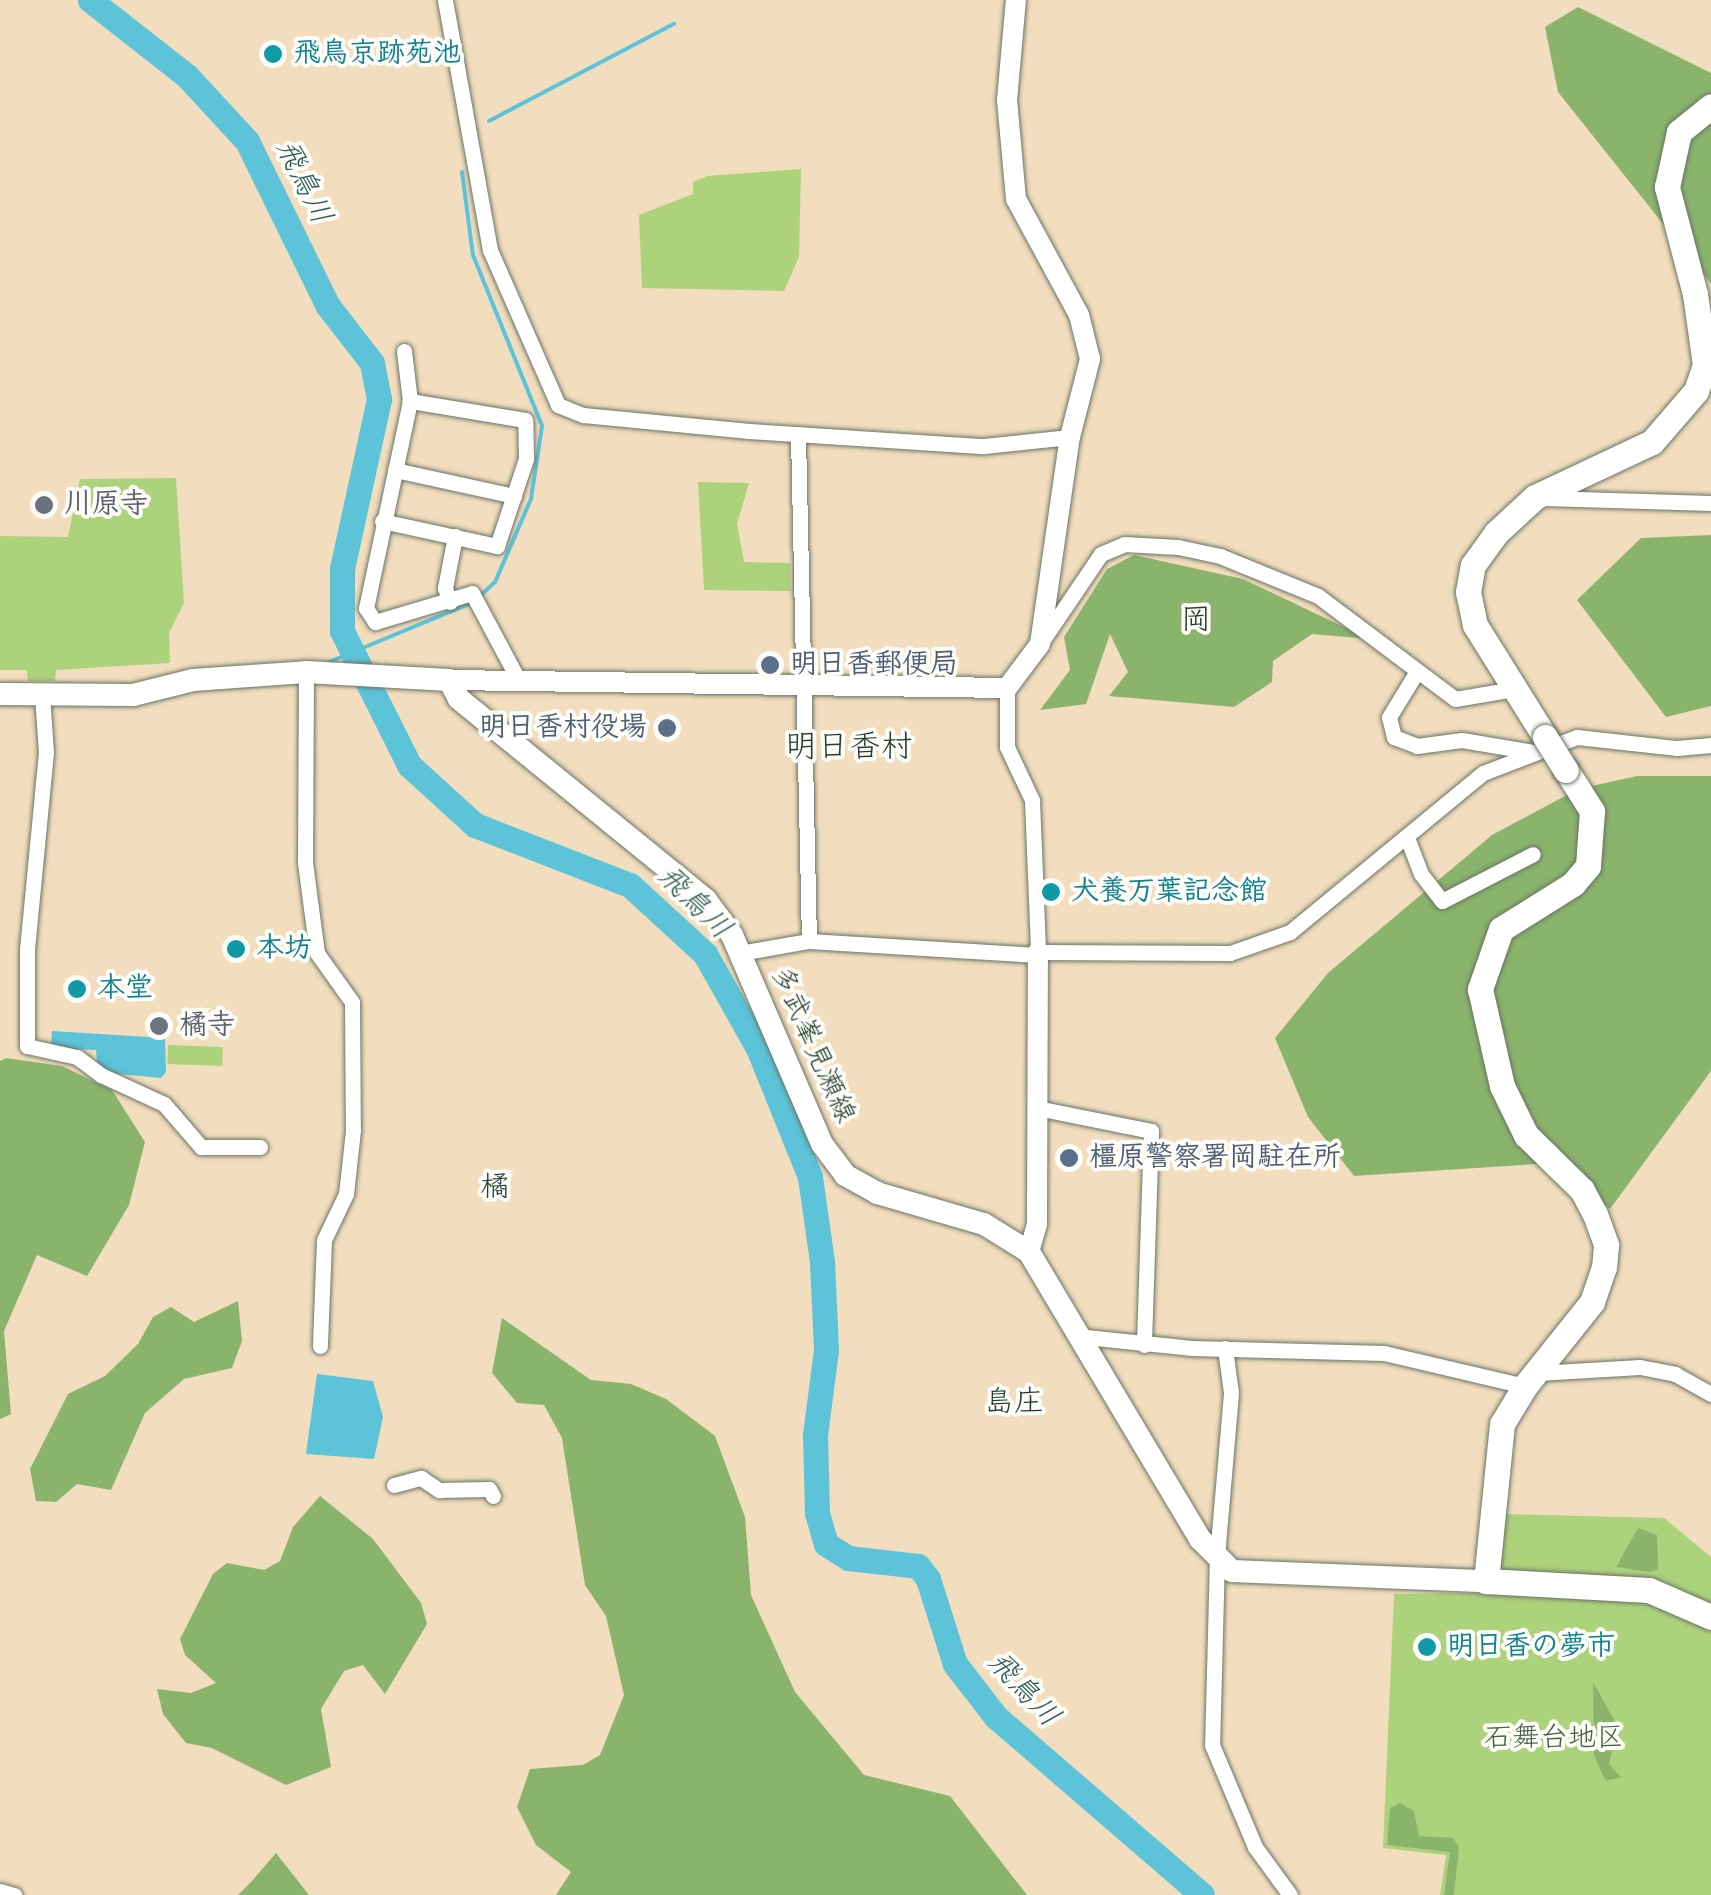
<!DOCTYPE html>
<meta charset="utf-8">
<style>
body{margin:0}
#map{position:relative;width:1711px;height:1895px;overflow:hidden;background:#f2ddbe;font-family:Kalam,"Klee One",sans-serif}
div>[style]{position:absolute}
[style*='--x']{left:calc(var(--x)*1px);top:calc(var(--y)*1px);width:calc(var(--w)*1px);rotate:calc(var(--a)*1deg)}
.green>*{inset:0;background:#add27c;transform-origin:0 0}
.forest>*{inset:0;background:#8ab46c}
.water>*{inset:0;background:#5cc3d9}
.stream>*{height:4px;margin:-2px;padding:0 2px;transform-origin:2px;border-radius:2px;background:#5cc3d9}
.river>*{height:25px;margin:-12.5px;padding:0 12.5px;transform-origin:12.5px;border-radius:12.5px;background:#5cc3d9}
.roads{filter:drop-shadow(0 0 2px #697564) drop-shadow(0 0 2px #697564)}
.minor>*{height:15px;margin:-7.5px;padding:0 7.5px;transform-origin:7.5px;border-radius:7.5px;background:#fff}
.tertiary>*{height:20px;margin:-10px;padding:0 10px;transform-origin:10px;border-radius:10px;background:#fff}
.secondary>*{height:22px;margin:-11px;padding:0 11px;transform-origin:11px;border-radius:11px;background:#fff}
.primary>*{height:25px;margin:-12.5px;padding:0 12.5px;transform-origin:12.5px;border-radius:12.5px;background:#fff}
.bridges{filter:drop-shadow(0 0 2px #697564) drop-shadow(0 0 2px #697564)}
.primary-bridge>*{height:25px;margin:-12.5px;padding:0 12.5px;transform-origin:12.5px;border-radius:12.5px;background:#fff}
.dots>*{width:28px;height:28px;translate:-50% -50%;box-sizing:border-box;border:5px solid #fdfcf7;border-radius:50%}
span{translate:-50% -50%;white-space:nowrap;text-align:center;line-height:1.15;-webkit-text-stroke:8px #fdfcf7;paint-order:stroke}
.culture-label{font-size:28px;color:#0d838f;font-weight:700}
.left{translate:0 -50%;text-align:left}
.worship-label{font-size:28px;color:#5b616d;font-weight:700}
.service-label{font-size:28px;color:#4e5e75;font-weight:700}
.right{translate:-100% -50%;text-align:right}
.street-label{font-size:28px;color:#1f3d34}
.park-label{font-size:28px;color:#426246}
.water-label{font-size:30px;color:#2e5e5d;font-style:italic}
.neighbourhood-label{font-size:30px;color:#1f3d34}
.quarter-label{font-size:32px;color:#1f3d34}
</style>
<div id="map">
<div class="green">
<div style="clip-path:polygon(801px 169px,799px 257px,784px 291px,642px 288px,639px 215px,693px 194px,693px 182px,707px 176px)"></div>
<div style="clip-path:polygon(176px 478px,184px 603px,169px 633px,170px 663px,56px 670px,55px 681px,28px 681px,27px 670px,0 670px,0 536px,68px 537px,80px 479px)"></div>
<div style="clip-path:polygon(698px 482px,749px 483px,737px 524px,744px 562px,790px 563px,790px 591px,704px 590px)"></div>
<div style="left:168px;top:1045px;width:55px;height:19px;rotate:2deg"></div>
<div style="clip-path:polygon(1501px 1514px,1664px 1518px,1711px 1557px,1711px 1895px,1440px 1895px,1446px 1855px,1383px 1848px,1394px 1594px,1491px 1593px)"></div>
</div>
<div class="forest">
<div style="clip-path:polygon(1578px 7px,1711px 73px,1711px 284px,1558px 92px,1545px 27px)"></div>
<div style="clip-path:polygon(1711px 535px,1711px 706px,1666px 717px,1577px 600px,1641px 538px)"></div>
<div style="clip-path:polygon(1134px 555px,1243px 579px,1369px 639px,1312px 634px,1273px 661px,1272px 682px,1234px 707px,1109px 696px,1128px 672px,1110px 634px,1086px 704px,1040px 710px,1070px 670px,1064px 637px,1107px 569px)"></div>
<div style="clip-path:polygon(1637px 776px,1711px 776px,1711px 1071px,1610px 1209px,1551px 1163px,1354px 1176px,1308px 1117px,1275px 1038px,1328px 973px,1492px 835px,1578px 789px)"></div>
<div style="clip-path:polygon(6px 1058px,62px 1066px,112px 1090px,145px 1142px,129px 1205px,87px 1276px,37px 1255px,4px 1331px,11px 1414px,0 1419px,0 1061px)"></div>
<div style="clip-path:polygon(238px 1301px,242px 1341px,232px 1368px,184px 1379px,145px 1413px,111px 1490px,77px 1484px,56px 1502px,36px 1501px,30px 1469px,68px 1394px,105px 1376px,138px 1344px,153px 1317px,171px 1307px,194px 1322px)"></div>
<div style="clip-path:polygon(502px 1318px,591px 1380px,631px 1384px,666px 1399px,715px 1436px,745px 1517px,751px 1595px,795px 1692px,864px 1775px,950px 1796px,1027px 1895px,556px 1895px,571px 1872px,536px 1845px,517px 1807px,530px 1769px,583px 1765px,600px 1755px,624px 1695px,606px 1616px,585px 1585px,562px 1438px,544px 1405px,517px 1403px,492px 1373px)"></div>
<div style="clip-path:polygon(320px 1496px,373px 1539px,421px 1603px,427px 1624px,385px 1694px,363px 1665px,344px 1671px,321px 1709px,331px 1767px,286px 1785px,212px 1748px,186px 1743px,163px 1714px,157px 1689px,191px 1693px,216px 1683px,185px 1655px,180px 1639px,213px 1574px,227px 1563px,264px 1570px,280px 1561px,293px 1527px)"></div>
<div style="clip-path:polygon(1638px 1528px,1657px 1535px,1658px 1569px,1650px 1572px,1616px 1567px)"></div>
<div style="clip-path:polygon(1593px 1682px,1617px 1725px,1609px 1764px,1621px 1777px,1606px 1781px,1594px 1756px)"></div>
<div style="clip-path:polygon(1400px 1803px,1414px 1811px,1419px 1836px,1453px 1838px,1459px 1847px,1454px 1895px,1444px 1895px,1450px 1852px,1387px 1845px,1390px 1808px)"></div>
<div style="clip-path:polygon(276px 1853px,309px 1895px,238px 1895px,251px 1882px)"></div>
</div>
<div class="water">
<div style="clip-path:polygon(52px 1031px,165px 1038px,166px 1072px,161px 1078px,108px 1073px,97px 1063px,96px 1050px,51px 1048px)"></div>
<div style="clip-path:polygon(317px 1374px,373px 1381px,383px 1417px,374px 1459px,306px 1454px)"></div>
</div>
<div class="stream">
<div style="--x:489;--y:121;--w:209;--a:-27.7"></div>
<div style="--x:462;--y:172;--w:84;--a:82.5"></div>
<div style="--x:473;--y:255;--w:184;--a:68"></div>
<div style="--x:542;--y:426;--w:74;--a:98.6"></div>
<div style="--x:531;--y:499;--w:90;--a:113.4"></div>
<div style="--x:495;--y:582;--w:22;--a:137"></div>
<div style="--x:329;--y:662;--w:154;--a:-22.6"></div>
</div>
<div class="river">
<div style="--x:90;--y:0;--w:123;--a:38.1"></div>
<div style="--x:187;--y:76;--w:88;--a:47.3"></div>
<div style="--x:247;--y:141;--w:184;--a:63.9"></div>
<div style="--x:328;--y:306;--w:72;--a:52.3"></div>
<div style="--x:372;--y:363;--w:37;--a:79"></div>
<div style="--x:379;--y:399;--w:174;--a:102.3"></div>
<div style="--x:342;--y:569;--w:62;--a:90"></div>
<div style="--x:342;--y:631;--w:150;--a:63.4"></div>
<div style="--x:409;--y:765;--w:89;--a:42.3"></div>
<div style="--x:475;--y:825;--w:166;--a:21.2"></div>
<div style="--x:630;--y:885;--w:102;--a:42.6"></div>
<div style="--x:705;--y:954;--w:108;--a:60.6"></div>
<div style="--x:758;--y:1048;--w:139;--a:68"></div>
<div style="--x:810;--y:1177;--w:85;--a:81.9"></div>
<div style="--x:822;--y:1261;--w:89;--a:87.4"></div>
<div style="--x:826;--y:1350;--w:86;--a:97.4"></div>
<div style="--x:815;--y:1435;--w:78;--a:88.5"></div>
<div style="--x:817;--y:1513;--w:32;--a:74"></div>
<div style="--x:826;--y:1544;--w:26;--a:32"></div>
<div style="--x:848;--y:1558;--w:70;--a:6.5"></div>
<div style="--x:918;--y:1566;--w:16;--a:52"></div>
<div style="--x:928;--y:1579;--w:89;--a:72.4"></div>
<div style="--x:955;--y:1664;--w:67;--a:52.3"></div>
<div style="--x:996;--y:1717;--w:272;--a:40.8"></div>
</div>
<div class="roads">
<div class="minor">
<div style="--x:445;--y:0;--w:254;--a:79.8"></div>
<div style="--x:490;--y:250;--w:169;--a:66.3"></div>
<div style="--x:558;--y:405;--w:27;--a:22"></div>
<div style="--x:583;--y:415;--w:167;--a:5.5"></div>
<div style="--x:749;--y:431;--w:235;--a:3.7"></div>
<div style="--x:984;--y:446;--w:86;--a:-6"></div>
<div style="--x:404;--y:351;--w:50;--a:83.2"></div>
<div style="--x:410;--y:401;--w:212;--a:102"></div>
<div style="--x:366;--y:608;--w:17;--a:57"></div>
<div style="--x:375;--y:622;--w:101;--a:-16.6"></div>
<div style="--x:472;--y:593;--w:100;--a:61.9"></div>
<div style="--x:798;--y:434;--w:507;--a:88.76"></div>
<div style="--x:395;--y:470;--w:122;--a:12.3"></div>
<div style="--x:1544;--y:498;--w:167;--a:1.7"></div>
<div style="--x:382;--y:521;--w:118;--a:12.3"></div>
<div style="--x:497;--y:546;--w:92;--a:-71.6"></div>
<div style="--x:526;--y:459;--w:39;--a:-91"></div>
<div style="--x:525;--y:420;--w:117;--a:-170.6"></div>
<div style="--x:450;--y:602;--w:15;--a:-110"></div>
<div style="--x:445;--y:588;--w:53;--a:-79.1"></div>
<div style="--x:1042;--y:641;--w:105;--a:-55.9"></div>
<div style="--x:1101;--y:554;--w:25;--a:-23"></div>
<div style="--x:1124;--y:544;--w:54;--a:3.2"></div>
<div style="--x:1178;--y:547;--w:43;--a:12.1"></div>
<div style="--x:1220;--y:556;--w:106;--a:22.2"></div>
<div style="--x:1318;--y:596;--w:171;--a:36.9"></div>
<div style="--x:1455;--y:699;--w:60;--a:-9.6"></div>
<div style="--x:306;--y:672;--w:190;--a:90.3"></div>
<div style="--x:305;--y:862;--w:46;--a:82.6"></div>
<div style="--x:311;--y:908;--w:45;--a:82.4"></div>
<div style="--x:317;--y:953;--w:60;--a:54.5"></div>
<div style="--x:352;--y:1002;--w:128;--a:89.6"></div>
<div style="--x:353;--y:1130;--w:64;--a:96.2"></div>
<div style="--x:346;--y:1194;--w:51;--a:115.6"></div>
<div style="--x:324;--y:1240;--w:106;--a:92.2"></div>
<div style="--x:1416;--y:673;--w:52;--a:121.5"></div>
<div style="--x:1389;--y:717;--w:21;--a:76"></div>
<div style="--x:1394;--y:737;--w:25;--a:21"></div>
<div style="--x:1417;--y:746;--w:45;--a:-7.6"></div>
<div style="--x:1462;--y:740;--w:72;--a:9.6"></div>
<div style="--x:1007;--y:688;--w:59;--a:90"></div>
<div style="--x:1007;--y:747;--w:59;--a:64.7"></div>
<div style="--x:1032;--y:800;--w:152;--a:87.7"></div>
<div style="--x:1038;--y:952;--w:192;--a:0.3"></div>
<div style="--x:1230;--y:953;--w:64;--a:-19.3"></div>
<div style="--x:1290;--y:932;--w:250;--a:-39.5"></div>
<div style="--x:1483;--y:773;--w:101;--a:-21"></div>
<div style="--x:1577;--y:737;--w:101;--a:6.3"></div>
<div style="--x:1677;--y:748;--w:34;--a:-5"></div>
<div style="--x:42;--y:695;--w:57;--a:86"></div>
<div style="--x:46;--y:752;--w:198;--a:95.5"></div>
<div style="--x:27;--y:949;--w:97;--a:90"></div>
<div style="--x:27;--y:1046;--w:51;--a:12.4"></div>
<div style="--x:77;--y:1057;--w:30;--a:37"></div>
<div style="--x:101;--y:1075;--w:69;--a:24.7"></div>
<div style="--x:164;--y:1104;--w:57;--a:49.3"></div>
<div style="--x:201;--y:1147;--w:59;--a:0"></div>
<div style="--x:1408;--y:840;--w:36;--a:69"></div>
<div style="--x:1421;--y:874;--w:34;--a:52"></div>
<div style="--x:1442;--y:901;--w:102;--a:-27.3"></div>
<div style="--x:740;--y:953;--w:70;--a:-9.9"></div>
<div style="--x:809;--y:941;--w:229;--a:3.5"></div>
<div style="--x:1037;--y:1108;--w:116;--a:11.4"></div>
<div style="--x:1151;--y:1131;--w:214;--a:91.9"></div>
<div style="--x:1076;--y:1336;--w:117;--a:5.9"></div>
<div style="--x:1192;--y:1348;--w:192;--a:1.5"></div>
<div style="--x:1384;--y:1353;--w:145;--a:13.2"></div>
<div style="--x:1225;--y:1348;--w:45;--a:82.4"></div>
<div style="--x:1231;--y:1393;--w:165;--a:94.9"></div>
<div style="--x:1217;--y:1557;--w:188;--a:91.5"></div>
<div style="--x:1212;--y:1745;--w:111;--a:67.1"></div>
<div style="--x:1255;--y:1847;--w:59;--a:53.9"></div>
<div style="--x:1537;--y:1373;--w:103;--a:-3.3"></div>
<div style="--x:1640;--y:1367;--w:36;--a:11"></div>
<div style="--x:1675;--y:1374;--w:41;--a:29.1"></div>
<div style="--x:394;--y:1485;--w:28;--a:-15"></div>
<div style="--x:421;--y:1478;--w:22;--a:34"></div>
<div style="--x:439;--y:1490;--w:50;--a:-1.1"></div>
<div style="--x:489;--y:1489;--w:8;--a:60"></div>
<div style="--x:0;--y:1891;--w:15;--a:16"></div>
</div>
<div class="tertiary">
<div style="--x:449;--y:680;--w:558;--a:0.82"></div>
<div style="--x:1007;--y:688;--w:55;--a:-53.1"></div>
<div style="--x:1040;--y:644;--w:209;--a:-81.8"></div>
<div style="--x:1070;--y:437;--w:81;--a:-75.6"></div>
<div style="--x:1090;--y:359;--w:45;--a:-104"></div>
<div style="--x:1079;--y:315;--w:132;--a:-118.5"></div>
<div style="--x:1016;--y:199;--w:99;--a:-95.2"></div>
<div style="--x:1007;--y:100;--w:100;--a:-84.9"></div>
<div style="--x:1029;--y:1252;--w:29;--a:-74"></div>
<div style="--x:1037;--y:1224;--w:272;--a:-89.8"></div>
</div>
<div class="secondary">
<div style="--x:0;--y:694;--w:133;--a:0.4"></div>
<div style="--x:133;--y:695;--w:62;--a:-14"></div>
<div style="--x:193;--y:680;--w:113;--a:-4"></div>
<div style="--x:306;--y:672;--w:143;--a:3.2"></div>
<div style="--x:449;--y:680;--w:21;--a:62"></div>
<div style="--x:459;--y:699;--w:318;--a:39.1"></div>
<div style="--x:706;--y:900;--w:44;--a:53.4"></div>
<div style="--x:732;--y:935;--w:228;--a:66.7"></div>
<div style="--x:822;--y:1144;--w:39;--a:53"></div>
<div style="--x:845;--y:1175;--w:37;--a:29"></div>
<div style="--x:877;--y:1193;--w:111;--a:16.2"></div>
<div style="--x:984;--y:1224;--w:53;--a:31.9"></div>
<div style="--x:1029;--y:1252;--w:334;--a:59.2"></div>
<div style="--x:1200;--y:1539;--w:45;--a:45"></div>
<div style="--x:1232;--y:1571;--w:254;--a:2.3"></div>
</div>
<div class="primary">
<div style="--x:1545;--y:737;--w:132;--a:-122"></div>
<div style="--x:1475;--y:625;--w:34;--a:-102"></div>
<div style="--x:1468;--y:592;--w:27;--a:-80"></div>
<div style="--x:1473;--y:565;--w:39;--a:-54"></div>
<div style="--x:1496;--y:533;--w:53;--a:-42.7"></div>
<div style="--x:1535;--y:497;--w:129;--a:-25.2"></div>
<div style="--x:1652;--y:442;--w:67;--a:-49.2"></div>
<div style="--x:1696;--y:391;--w:28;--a:-71"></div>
<div style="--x:1705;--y:365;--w:72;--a:-98"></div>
<div style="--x:1695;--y:294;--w:111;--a:-104.7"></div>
<div style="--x:1667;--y:187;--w:56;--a:-77.7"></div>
<div style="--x:1679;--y:132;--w:41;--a:-39.1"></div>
<div style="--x:1566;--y:770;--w:49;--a:57.6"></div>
<div style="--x:1592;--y:811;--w:55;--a:94.2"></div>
<div style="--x:1588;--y:866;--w:23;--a:130"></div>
<div style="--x:1573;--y:884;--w:85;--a:148"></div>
<div style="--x:1501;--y:929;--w:64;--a:109.3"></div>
<div style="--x:1480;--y:989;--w:99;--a:77.2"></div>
<div style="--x:1502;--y:1086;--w:55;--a:63.9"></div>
<div style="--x:1526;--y:1135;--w:78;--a:44.5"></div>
<div style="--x:1582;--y:1190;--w:27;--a:62"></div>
<div style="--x:1595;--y:1214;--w:33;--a:70"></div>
<div style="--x:1606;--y:1245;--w:22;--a:95"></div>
<div style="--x:1604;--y:1267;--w:37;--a:109"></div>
<div style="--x:1592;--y:1302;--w:107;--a:128.6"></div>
<div style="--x:1525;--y:1386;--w:44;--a:121.2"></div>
<div style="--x:1502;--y:1424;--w:158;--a:95.8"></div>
<div style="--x:1486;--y:1581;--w:163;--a:3.2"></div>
<div style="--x:1649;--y:1590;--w:68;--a:23.5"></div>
</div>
</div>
<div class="bridges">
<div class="primary-bridge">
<div style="--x:1545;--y:737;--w:39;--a:58"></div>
</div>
</div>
<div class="dots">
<div style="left:273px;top:54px;background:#0f9aa8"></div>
<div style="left:44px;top:505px;background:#6b7280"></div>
<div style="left:770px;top:665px;background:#5c6f8a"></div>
<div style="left:667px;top:728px;background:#5c6f8a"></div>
<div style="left:1051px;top:892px;background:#0f9aa8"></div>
<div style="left:236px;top:949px;background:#0f9aa8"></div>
<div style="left:77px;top:989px;background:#0f9aa8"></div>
<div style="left:159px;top:1026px;background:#6b7280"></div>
<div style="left:1069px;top:1158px;background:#5c6f8a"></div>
<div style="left:1427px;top:1647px;background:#0f9aa8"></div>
</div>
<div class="culture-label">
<span class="left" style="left:293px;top:54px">飛鳥京跡苑池</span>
<span class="left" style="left:1071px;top:892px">犬養万葉記念館</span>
<span class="left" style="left:256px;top:949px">本坊</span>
<span class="left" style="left:97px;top:989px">本堂</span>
<span class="left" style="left:1447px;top:1647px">明日香の夢市</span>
</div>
<div class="worship-label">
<span class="left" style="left:64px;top:505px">川原寺</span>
<span class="left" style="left:179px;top:1026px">橘寺</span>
</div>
<div class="service-label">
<span class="left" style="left:790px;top:665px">明日香郵便局</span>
<span class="right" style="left:647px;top:728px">明日香村役場</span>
<span class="left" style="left:1089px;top:1158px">橿原警察署岡駐在所</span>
</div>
<div class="street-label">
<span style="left:812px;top:1045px;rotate:66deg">多武峯見瀬線</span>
</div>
<div class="park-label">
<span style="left:1554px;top:1739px">石舞台地区</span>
</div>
<div class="water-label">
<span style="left:303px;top:182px;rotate:64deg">飛鳥川</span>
<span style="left:694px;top:903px;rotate:45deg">飛鳥川</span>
<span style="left:1023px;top:1690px;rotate:47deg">飛鳥川</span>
</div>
<div class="neighbourhood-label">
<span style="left:1196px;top:621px">岡</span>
<span style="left:495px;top:1188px">橘</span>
<span style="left:1014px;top:1403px">島庄</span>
</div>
<div class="quarter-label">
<span style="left:849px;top:748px">明日香村</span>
</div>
</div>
